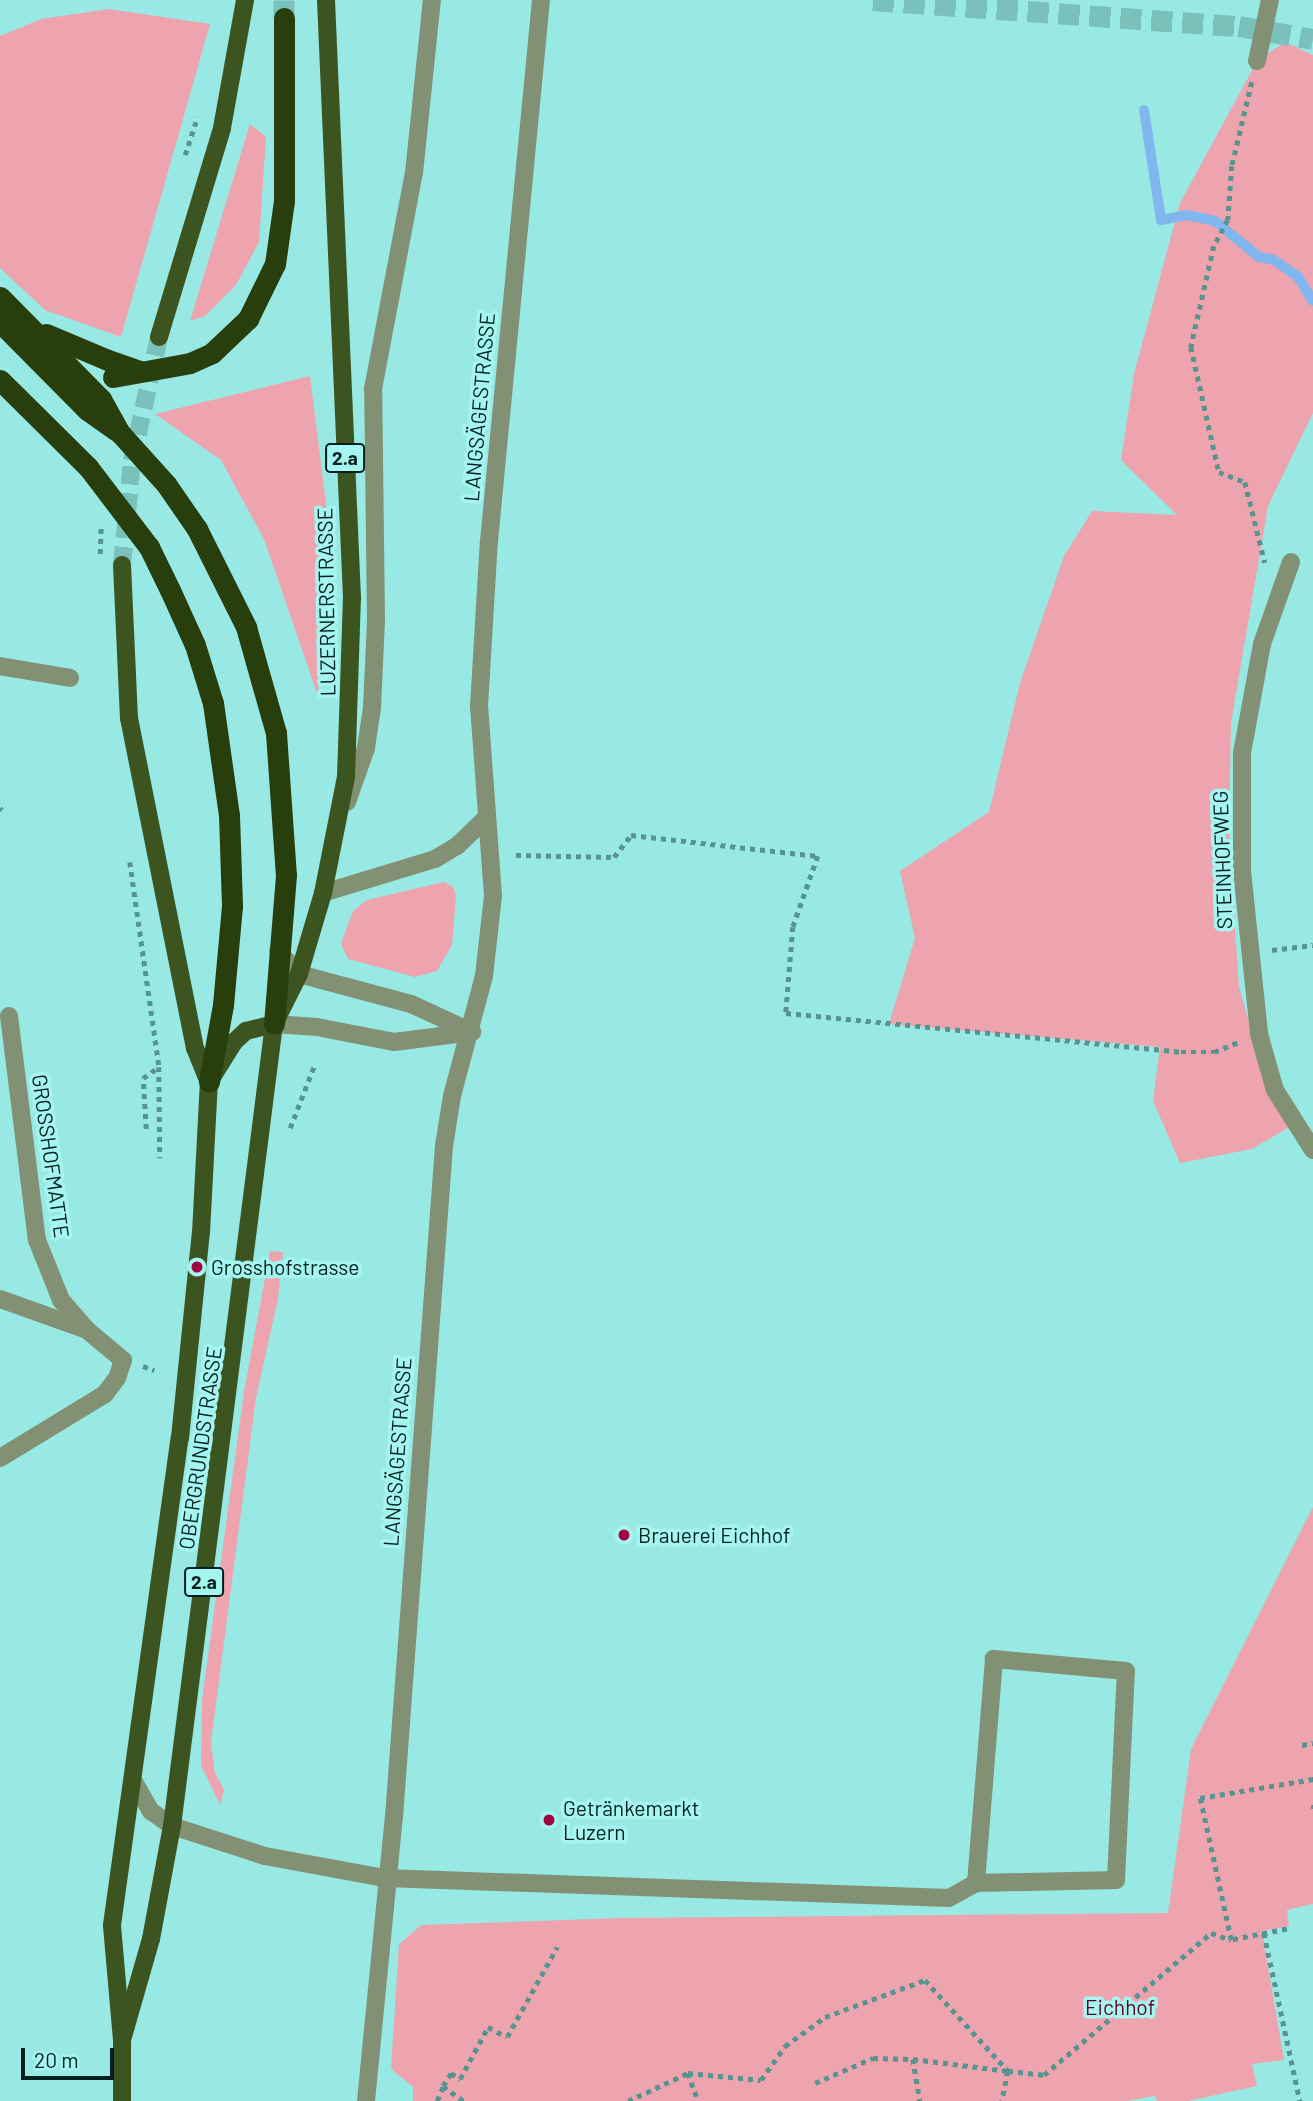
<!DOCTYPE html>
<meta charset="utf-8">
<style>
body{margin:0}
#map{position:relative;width:1313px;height:2101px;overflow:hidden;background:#98e9e4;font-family:Barlow,sans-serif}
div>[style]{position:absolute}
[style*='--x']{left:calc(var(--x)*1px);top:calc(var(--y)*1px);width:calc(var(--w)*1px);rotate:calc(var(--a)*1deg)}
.green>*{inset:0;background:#eea4ae}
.stream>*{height:10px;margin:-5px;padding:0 5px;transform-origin:5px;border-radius:5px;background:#81b7ef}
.major-tunnel>*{height:18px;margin-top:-9px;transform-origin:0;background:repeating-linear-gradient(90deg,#7ac1bc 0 18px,transparent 0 27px)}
.highway-tunnel>*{height:21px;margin-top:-10.5px;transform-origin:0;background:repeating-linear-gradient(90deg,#7ac1bc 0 21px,transparent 0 31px)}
.path>*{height:4.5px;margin-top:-2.25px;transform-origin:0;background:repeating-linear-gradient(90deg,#57938f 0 5px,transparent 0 10px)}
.minor>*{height:18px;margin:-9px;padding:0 9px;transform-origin:9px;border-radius:9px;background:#829174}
.major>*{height:18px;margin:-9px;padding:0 9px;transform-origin:9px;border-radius:9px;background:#3c5520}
.highway>*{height:21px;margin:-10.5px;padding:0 10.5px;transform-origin:10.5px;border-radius:10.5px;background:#283e0c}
.highway-bridge>*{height:21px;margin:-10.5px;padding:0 10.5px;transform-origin:10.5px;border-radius:10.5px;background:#283e0c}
.dots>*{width:19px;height:19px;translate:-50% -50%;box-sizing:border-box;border:4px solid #a5f6f1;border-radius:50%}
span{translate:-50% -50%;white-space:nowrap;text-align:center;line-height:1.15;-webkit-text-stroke:7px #a5f6f1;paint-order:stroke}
.shield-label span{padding:2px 5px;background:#a5f6f1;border:2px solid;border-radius:5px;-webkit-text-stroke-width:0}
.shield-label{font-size:19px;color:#00201e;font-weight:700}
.street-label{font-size:21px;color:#00201e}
.poi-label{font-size:21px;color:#00201e}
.left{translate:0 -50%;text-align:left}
.park-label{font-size:21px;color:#620022}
.scale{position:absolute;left:21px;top:2048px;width:93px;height:32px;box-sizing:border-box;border:4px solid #00201e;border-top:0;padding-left:9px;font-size:21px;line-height:24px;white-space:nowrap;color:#00201e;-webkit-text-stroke:5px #a5f6f1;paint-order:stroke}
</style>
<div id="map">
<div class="green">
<div style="clip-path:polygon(109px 9px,210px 24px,121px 337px,45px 310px,0 268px,0 36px,41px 19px)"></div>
<div style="clip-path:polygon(1285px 42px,1313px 55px,1313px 413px,1268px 506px,1231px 723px,1229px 837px,1239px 987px,1259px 1057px,1291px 1126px,1252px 1149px,1180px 1163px,1153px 1101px,1160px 1047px,889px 1024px,915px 938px,900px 871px,989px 812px,1020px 683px,1064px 556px,1092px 511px,1177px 515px,1121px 460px,1134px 374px,1180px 203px,1257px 61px)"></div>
<div style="clip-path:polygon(250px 124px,266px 137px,259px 242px,236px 285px,205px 316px,190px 321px)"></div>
<div style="clip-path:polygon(310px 376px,326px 503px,318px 696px,264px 539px,221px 460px,155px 414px)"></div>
<div style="clip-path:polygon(444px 882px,453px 887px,456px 896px,452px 945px,437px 971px,415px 977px,348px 959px,341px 944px,353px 911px,367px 900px)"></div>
<div style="clip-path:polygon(270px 1251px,283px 1252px,278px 1299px,256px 1398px,211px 1742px,215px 1773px,224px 1790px,220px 1805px,201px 1765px,202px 1700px,244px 1392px)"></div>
<div style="clip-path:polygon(1313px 1507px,1313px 1904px,1287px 1910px,1289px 1926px,1262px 1931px,1284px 2060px,1252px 2064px,1257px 2086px,1188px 2101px,1157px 2101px,1155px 2096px,1127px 2101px,413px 2101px,413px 2087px,391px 2069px,399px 1944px,421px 1925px,621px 1918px,1168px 1913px,1191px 1749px)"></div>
</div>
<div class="stream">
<div style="--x:1144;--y:110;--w:111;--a:81.2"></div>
<div style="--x:1161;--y:220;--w:26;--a:-11"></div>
<div style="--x:1187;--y:215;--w:29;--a:12"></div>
<div style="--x:1215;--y:221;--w:57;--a:39.3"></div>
<div style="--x:1259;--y:257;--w:15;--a:11"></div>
<div style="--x:1274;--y:260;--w:29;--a:35"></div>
<div style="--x:1298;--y:277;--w:28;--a:58"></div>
</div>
<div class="major-tunnel">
<div style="--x:122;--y:565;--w:104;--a:-84.5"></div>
<div style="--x:132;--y:461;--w:127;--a:-77.7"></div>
</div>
<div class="highway-tunnel">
<div style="--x:873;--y:0;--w:367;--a:4.1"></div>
<div style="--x:1239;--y:26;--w:75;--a:10"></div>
<div style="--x:284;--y:18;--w:18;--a:-90"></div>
</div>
<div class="path">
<div style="--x:1252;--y:82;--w:86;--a:103.4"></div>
<div style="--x:1232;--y:166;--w:54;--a:94.2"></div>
<div style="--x:1228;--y:220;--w:30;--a:118"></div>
<div style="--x:1214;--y:246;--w:104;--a:102.8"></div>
<div style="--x:1191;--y:347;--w:128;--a:77.4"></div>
<div style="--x:1219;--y:472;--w:28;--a:21"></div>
<div style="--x:1245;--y:482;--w:83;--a:76.1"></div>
<div style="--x:185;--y:155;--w:40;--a:-72"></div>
<div style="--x:100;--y:554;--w:30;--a:-88"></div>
<div style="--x:0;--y:808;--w:3;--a:45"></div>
<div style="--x:516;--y:855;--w:98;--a:1.2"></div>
<div style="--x:614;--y:857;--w:28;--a:-52"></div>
<div style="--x:631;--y:835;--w:188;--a:6.4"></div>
<div style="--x:818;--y:856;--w:75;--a:109.4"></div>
<div style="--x:793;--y:927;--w:86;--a:94.7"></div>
<div style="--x:786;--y:1013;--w:397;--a:5.6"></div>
<div style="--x:1181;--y:1052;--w:33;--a:0"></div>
<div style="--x:1214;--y:1052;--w:27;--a:-22"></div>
<div style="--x:130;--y:862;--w:207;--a:81.9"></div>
<div style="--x:159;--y:1067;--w:91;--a:89.4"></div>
<div style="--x:1272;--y:950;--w:41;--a:-7"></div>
<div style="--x:290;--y:1128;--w:66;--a:-68.8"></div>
<div style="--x:146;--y:1129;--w:51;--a:-93.4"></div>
<div style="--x:143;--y:1078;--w:19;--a:-35"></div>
<div style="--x:143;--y:1366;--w:12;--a:20"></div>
<div style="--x:1302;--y:1745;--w:11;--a:-10"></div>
<div style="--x:1311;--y:1807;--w:2;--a:0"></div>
<div style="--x:1287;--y:1929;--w:57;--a:168.9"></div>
<div style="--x:1231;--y:1940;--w:145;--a:-102.3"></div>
<div style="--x:1200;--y:1798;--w:115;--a:-9.5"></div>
<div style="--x:1264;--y:1933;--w:172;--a:77.9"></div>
<div style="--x:913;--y:2059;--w:43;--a:80.5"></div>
<div style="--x:688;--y:2073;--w:30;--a:70"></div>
<div style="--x:815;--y:2083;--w:63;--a:-23.3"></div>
<div style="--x:873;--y:2058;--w:40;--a:1.4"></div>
<div style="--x:913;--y:2059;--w:96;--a:7.2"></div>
<div style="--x:1008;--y:2071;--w:31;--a:101"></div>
<div style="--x:443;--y:2086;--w:15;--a:-58"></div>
<div style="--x:451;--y:2073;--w:11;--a:34"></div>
<div style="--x:460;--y:2079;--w:59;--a:-61.7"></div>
<div style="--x:488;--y:2027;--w:21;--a:28"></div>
<div style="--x:507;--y:2037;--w:103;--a:-60.9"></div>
<div style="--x:437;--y:2101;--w:16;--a:-68"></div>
<div style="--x:443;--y:2086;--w:26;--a:36"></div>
<div style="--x:628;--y:2101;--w:66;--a:-25"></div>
<div style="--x:688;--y:2073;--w:73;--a:5.5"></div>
<div style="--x:761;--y:2080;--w:42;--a:-54.8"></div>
<div style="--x:785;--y:2046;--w:49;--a:-35.9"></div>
<div style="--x:825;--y:2017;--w:107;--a:-20.3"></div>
<div style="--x:925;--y:1980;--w:123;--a:47.6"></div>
<div style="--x:1008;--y:2071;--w:36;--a:6"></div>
<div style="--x:1044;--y:2075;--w:219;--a:-40.4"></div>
<div style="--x:1211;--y:1933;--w:21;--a:19"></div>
</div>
<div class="minor">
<div style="--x:1257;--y:61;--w:62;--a:-78"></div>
<div style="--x:1291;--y:562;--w:87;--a:109.5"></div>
<div style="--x:1262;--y:644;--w:111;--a:100.4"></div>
<div style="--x:1242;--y:753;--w:118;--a:90"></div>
<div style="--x:1242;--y:871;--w:164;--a:84"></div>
<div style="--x:1259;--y:1034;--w:58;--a:74.1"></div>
<div style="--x:1275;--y:1090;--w:71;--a:57.7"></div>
<div style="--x:0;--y:666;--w:71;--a:9.7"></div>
<div style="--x:347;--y:802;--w:57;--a:-70.6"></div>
<div style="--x:366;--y:748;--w:40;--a:-81.5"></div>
<div style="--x:372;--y:708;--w:88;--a:-87.4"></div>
<div style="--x:376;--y:620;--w:231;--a:-90.7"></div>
<div style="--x:373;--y:389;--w:220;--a:-79.3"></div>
<div style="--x:414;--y:173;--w:174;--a:-84.1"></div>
<div style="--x:323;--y:893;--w:117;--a:-16.9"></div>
<div style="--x:435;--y:859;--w:26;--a:-31"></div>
<div style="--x:457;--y:846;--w:40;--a:-44"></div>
<div style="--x:278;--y:951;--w:31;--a:48"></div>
<div style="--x:299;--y:974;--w:116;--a:15"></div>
<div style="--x:411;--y:1004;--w:67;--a:24.7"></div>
<div style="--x:9;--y:1016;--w:226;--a:82.9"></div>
<div style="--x:37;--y:1240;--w:65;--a:68.2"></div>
<div style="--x:61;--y:1300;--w:40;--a:49"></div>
<div style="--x:274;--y:1024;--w:43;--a:4"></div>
<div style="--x:317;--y:1027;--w:78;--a:11"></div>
<div style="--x:394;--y:1042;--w:79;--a:-7.3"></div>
<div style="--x:0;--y:1299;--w:92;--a:19.6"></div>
<div style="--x:87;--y:1330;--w:47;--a:39.8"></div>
<div style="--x:123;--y:1360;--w:19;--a:108"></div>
<div style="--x:117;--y:1378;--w:20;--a:127"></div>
<div style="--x:105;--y:1394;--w:123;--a:148.6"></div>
<div style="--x:134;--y:1782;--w:34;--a:60"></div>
<div style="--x:151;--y:1811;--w:26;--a:36"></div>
<div style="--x:172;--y:1826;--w:98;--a:17.9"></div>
<div style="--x:265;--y:1856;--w:122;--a:10.4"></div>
<div style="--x:385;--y:1878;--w:564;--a:2.03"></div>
<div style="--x:949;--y:1898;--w:31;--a:-29"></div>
<div style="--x:976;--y:1883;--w:140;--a:-1.2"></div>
<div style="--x:1116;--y:1880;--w:209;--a:-87.3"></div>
<div style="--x:1126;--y:1671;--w:133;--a:-174.8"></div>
<div style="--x:994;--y:1659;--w:225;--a:94.6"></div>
<div style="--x:366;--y:2101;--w:285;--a:-84.4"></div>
<div style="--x:394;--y:1817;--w:673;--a:-85.74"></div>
<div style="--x:444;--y:1146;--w:51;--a:-80.9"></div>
<div style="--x:452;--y:1096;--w:124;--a:-75.1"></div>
<div style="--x:484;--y:976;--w:81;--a:-83.6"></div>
<div style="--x:493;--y:896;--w:190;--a:-94.2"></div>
<div style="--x:479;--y:707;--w:166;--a:-86.6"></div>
<div style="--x:489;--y:541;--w:543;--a:-84.51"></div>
</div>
<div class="major">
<div style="--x:159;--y:337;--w:218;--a:-73.2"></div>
<div style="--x:222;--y:128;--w:130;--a:-79.8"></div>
<div style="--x:122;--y:565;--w:153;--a:87.4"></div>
<div style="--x:129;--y:718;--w:337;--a:78.7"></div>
<div style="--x:195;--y:1048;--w:37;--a:68"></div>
<div style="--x:122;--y:2040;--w:105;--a:-74"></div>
<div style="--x:151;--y:1939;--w:115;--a:-79.5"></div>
<div style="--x:172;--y:1826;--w:808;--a:-82.75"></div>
<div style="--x:274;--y:1024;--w:56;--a:-63.4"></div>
<div style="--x:299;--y:974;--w:84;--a:-73.5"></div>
<div style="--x:323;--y:893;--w:118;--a:-78.8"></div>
<div style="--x:346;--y:777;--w:179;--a:-88.1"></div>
<div style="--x:352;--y:598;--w:599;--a:-92.49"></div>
<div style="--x:122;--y:2101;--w:61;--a:-90"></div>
<div style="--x:122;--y:2040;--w:115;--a:-95"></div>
<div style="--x:112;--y:1925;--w:492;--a:-82.1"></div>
<div style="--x:180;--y:1438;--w:206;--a:-84.2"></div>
<div style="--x:201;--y:1233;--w:151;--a:-87"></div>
<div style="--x:209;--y:1082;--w:47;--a:-58"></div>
<div style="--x:234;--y:1042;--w:16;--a:-43"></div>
<div style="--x:246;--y:1031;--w:29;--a:-14"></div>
</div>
<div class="highway">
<div style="--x:0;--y:297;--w:144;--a:45.3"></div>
<div style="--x:0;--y:322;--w:124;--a:45.3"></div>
<div style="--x:46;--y:334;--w:67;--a:22.8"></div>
<div style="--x:190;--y:363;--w:24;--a:-24"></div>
<div style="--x:212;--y:353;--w:50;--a:-43.4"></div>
<div style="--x:248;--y:319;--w:61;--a:-63.9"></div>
<div style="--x:275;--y:264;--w:64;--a:-81.9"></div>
<div style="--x:284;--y:201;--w:183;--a:-90"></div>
<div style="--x:0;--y:380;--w:124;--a:44.7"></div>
<div style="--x:166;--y:484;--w:55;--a:55.4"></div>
<div style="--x:197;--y:529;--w:110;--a:63.4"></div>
<div style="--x:246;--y:627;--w:110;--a:74.2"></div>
<div style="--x:276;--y:733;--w:142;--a:86"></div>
<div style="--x:286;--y:875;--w:149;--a:94.6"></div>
<div style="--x:170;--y:590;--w:60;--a:65.6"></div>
<div style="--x:195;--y:645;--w:61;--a:72.8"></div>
<div style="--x:213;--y:703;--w:113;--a:81.9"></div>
<div style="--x:229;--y:815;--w:91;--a:88.1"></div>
<div style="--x:232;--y:906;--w:99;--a:95.2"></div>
<div style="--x:223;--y:1005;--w:78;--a:100.3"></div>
</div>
<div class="highway-bridge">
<div style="--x:108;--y:360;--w:34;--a:19"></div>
<div style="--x:113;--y:377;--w:78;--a:-10.3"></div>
<div style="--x:101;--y:399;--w:39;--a:61"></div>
<div style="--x:120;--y:433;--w:69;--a:48"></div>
<div style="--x:87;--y:410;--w:35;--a:35"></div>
<div style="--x:88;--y:467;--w:101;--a:52.7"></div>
<div style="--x:149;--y:547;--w:48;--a:64"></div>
</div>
<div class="dots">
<div style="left:197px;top:1267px;background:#a1043f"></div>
<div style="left:624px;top:1535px;background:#a1043f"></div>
<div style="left:549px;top:1820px;background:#a1043f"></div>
</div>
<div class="shield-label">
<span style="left:345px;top:458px">2.a</span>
<span style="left:204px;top:1582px">2.a</span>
</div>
<div class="street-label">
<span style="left:479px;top:407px;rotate:-85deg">LANGSÄGESTRASSE</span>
<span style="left:326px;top:602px;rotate:-91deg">LUZERNERSTRASSE</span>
<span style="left:1222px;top:860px;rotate:-92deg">STEINHOFWEG</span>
<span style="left:51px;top:1156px;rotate:82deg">GROSSHOFMATTE</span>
<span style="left:200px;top:1448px;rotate:-82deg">OBERGRUNDSTRASSE</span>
<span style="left:397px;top:1452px;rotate:-86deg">LANGSÄGESTRASSE</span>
</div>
<div class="poi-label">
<span class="left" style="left:211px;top:1267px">Grosshofstrasse</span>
<span class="left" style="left:638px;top:1535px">Brauerei Eichhof</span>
<span class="left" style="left:563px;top:1820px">Getränkemarkt<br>Luzern</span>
</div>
<div class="park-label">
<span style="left:1120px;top:2007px">Eichhof</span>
</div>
<div class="scale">20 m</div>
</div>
